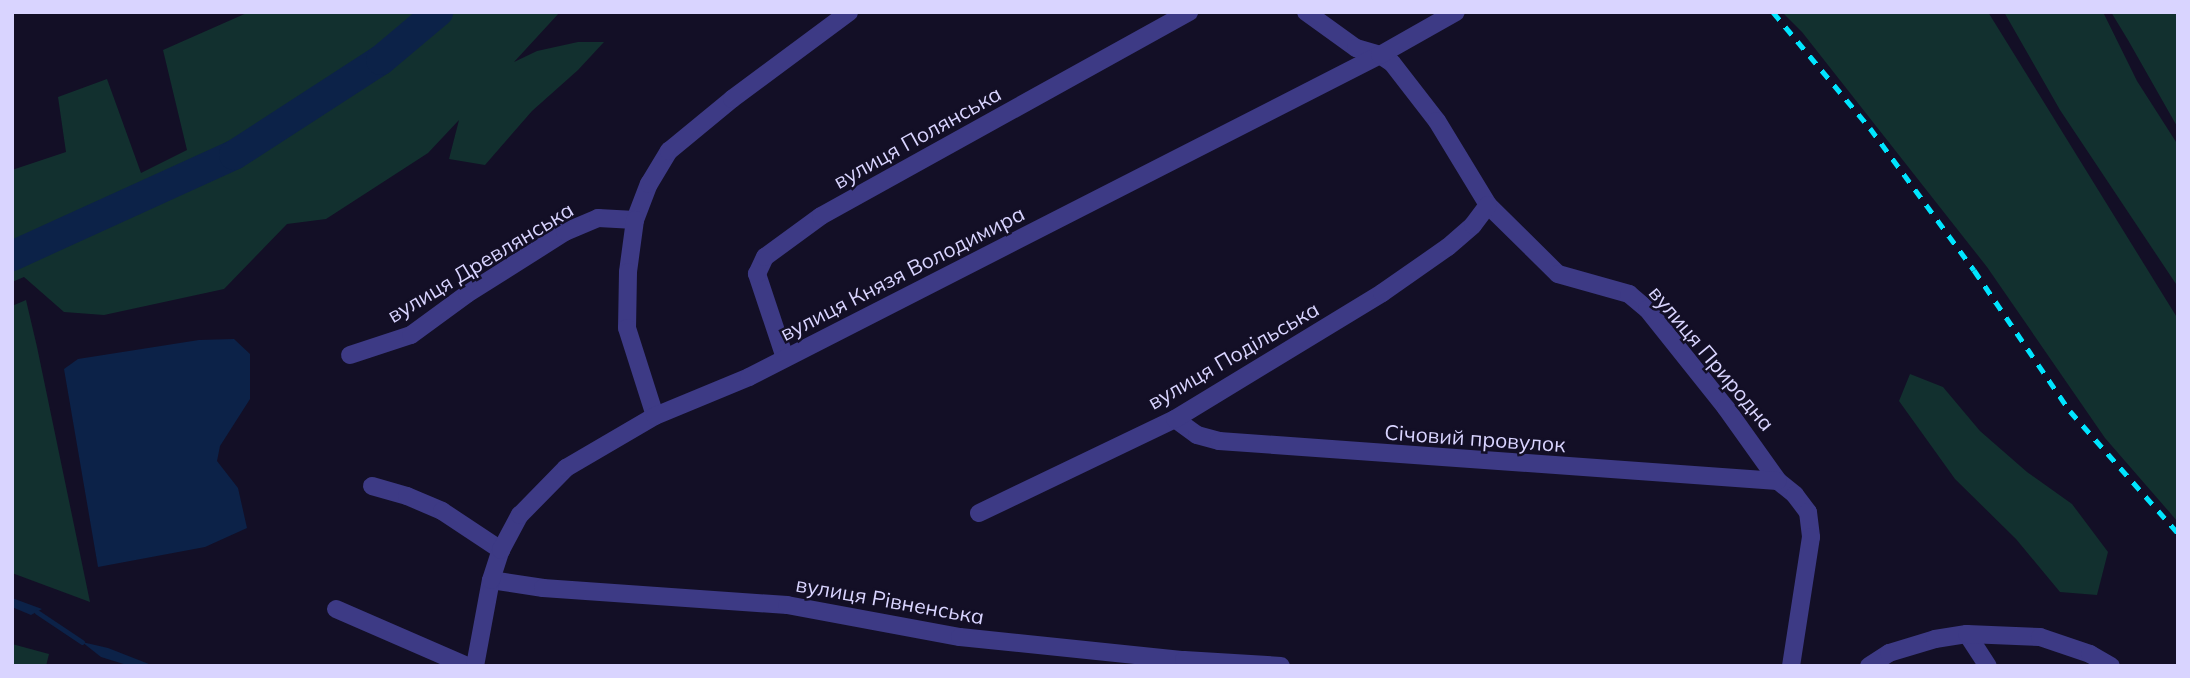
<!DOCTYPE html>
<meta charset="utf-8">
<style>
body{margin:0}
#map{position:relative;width:2190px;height:678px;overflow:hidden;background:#130f26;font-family:Mulish,sans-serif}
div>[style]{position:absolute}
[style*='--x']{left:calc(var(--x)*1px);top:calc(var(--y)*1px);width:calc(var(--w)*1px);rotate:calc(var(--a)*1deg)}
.green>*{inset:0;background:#12302f}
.water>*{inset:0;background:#0c2248}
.stream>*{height:5px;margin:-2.5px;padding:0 2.5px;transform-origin:2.5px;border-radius:2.5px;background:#0c2248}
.river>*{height:30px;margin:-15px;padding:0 15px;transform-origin:15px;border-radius:15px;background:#0c2248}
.minor>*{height:18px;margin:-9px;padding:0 9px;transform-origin:9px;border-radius:9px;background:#3d3a85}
.rail>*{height:5px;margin-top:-2.5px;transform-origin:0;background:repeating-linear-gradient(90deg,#00e5ff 0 10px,transparent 0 19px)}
span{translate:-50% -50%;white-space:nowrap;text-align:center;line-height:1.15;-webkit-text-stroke:5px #130f26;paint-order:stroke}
.street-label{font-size:21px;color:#d9d4ff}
.frame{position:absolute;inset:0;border:14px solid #d9d4ff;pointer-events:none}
</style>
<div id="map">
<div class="green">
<div style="clip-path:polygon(249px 12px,560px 12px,514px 62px,537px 51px,578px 42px,604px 42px,578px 70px,532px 111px,485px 165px,449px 159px,459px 120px,428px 153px,326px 219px,287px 224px,224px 289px,104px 315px,64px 312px,24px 277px,12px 282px,12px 170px,66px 152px,58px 97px,107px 79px,141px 173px,187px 150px,163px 50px)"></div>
<div style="clip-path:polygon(1782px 12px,1988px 12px,2178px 319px,2178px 522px,2105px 438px,1987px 267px,1802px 32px)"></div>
<div style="clip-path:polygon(2004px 12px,2103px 12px,2137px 81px,2178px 145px,2178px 287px,2060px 110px)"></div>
<div style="clip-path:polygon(2111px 12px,2178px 12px,2178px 128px,2128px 40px)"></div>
<div style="clip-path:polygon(26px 300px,37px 347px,90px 602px,12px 573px,12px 306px)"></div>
<div style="clip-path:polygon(1910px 374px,1943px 387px,1980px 431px,2027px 472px,2072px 504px,2108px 552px,2097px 595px,2060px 592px,2016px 539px,1955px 479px,1899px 401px)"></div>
<div style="clip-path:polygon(12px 644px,49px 654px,46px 666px,12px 666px)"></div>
</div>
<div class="water">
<div style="clip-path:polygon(234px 339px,250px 354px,250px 399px,220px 446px,217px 461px,238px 488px,247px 528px,205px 547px,98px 567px,64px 369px,78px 359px,199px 340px)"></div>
<div style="clip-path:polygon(12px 598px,42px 609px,31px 615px,12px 607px)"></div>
<div style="clip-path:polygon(82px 642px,108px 648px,154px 666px,130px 666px,101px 657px)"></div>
</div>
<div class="stream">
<div style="--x:37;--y:612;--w:54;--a:33.7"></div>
</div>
<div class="river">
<div style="--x:12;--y:256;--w:244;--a:-24.5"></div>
<div style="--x:234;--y:155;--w:175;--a:-32.9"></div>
<div style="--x:381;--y:60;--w:75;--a:-40.1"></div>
</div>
<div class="minor">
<div style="--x:1306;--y:12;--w:62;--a:35.8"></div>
<div style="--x:1356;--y:48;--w:25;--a:16"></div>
<div style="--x:1380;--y:55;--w:14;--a:34"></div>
<div style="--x:1392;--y:63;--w:73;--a:52.2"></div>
<div style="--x:1437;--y:121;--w:98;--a:58.7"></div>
<div style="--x:1488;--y:205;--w:98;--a:44.6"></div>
<div style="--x:1558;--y:274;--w:74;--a:15.7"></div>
<div style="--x:1629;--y:294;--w:23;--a:40"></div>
<div style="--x:1647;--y:309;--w:127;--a:51.4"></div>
<div style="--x:1726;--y:408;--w:90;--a:54.5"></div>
<div style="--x:1778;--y:481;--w:22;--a:39"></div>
<div style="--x:1795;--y:495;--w:21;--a:53"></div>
<div style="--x:1808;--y:512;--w:25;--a:83"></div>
<div style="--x:1811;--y:537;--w:131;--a:98.8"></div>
<div style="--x:635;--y:220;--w:39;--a:-69"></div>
<div style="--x:649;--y:184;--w:39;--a:-59"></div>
<div style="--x:669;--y:151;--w:82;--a:-39.5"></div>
<div style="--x:732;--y:99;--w:146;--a:-36.6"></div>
<div style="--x:350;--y:355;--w:64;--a:-18.2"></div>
<div style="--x:411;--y:335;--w:69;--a:-36.2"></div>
<div style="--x:467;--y:294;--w:116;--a:-32.3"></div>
<div style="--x:565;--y:232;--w:36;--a:-23"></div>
<div style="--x:598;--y:218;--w:37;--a:3"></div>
<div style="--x:635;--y:220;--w:52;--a:97.7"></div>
<div style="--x:628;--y:272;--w:56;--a:91"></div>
<div style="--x:627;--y:328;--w:92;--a:72.3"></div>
<div style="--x:785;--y:358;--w:89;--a:-108.4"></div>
<div style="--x:757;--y:274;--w:19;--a:-65"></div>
<div style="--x:765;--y:257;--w:69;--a:-36.2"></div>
<div style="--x:821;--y:216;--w:421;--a:-29"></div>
<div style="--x:1175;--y:419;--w:27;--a:36"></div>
<div style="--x:1197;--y:435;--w:23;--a:15"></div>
<div style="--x:1219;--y:441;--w:560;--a:4.09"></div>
<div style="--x:372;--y:486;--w:36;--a:16"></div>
<div style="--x:407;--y:496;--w:38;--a:23"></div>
<div style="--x:442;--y:511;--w:71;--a:33.5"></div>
<div style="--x:979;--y:513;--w:217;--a:-25.6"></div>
<div style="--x:1175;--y:419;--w:242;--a:-31.3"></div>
<div style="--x:1382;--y:293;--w:80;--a:-34.9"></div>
<div style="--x:1448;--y:247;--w:33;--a:-41"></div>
<div style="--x:1473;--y:225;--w:25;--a:-53"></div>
<div style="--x:491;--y:580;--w:53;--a:8.7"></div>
<div style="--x:543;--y:588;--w:245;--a:4"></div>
<div style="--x:787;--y:605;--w:176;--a:10.5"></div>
<div style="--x:960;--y:637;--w:225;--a:5.9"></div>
<div style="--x:1184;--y:660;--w:97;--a:3.5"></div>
<div style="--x:336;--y:609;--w:143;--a:23.5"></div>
<div style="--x:1967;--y:634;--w:38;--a:57"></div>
<div style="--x:475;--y:666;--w:87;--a:-79.5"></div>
<div style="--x:491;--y:580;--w:32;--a:-72"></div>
<div style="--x:501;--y:550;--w:40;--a:-62"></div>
<div style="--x:520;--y:515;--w:66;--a:-45.6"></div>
<div style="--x:566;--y:468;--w:103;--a:-30.3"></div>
<div style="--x:655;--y:416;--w:102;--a:-22.5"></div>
<div style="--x:749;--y:377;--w:708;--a:-27.04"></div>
<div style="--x:1380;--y:55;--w:87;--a:-29.5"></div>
<div style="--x:1869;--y:666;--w:24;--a:-33"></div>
<div style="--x:1889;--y:653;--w:48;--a:-16.9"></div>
<div style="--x:1935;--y:639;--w:32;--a:-9"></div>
<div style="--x:1967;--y:634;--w:73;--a:2.4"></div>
<div style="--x:2040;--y:637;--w:53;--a:18.8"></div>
<div style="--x:2090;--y:654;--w:24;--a:30"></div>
</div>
<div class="rail">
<div style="--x:1773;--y:12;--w:151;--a:50.1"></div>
<div style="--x:1870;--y:128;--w:176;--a:53.8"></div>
<div style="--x:1974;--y:270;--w:171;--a:55.8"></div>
<div style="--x:2070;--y:411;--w:163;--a:48.5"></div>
</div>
<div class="street-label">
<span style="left:917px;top:137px;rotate:-29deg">вулиця Полянська</span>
<span style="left:480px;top:262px;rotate:-31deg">вулиця Древлянська</span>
<span style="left:902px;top:273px;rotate:-27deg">вулиця Князя Володимира</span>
<span style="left:1233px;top:355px;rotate:-30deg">вулиця Подільська</span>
<span style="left:1712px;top:358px;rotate:50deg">вулиця Природна</span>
<span style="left:1475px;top:438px;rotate:4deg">Січовий провулок</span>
<span style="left:890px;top:600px;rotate:10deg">вулиця Рівненська</span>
</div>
<div class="frame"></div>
</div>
